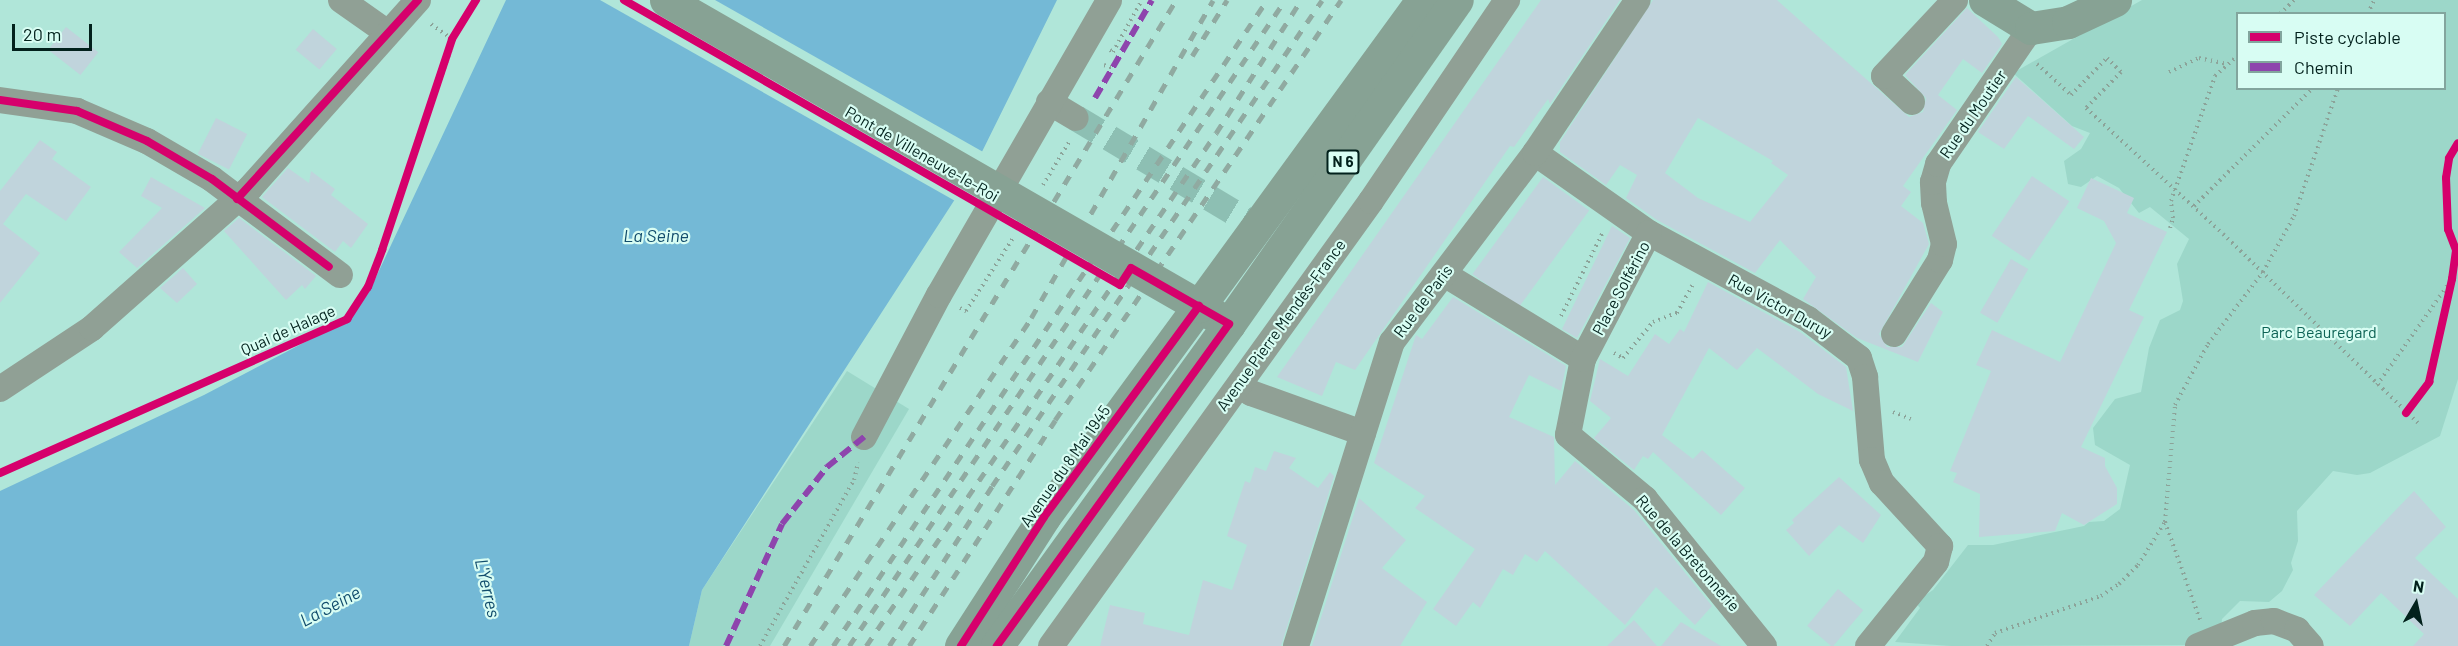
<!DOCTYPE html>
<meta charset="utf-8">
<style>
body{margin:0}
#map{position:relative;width:2458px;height:646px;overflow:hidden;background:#b0e6d9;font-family:Barlow,sans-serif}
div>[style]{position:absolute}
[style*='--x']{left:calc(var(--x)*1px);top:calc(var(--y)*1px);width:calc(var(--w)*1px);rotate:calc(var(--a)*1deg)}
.green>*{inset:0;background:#9cd7c9}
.water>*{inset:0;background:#74b9d6}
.pier>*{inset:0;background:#b0e6d9}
.building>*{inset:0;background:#c0d4dc;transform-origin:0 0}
.minor-tunnel>*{height:26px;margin-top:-13px;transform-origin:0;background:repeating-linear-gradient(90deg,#8dbfb3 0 26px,transparent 0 39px)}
.path>*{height:4px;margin-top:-2px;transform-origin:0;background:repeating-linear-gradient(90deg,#8ca399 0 1.5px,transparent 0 6px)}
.minor>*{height:26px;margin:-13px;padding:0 13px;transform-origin:13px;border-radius:13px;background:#90a095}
.major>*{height:33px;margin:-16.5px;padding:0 16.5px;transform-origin:16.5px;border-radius:16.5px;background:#87a294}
.rail>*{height:4.5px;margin-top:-2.25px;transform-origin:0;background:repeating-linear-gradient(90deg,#90aaa1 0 10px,transparent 0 20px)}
.major-bridge>*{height:33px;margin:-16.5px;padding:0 16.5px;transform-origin:16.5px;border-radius:16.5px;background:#87a294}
.quiet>*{height:6px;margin-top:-3px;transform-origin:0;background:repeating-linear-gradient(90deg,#8e44ad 0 12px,transparent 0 18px)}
.cycleway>*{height:8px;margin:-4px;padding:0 4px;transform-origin:4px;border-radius:4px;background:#d6006c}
span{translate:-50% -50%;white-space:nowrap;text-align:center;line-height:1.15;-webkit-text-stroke:4.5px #d8fdf3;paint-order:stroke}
.shield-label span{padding:2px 4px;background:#d8fdf3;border:2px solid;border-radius:4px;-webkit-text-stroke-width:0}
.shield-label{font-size:15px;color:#02211c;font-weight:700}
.street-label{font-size:16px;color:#02211c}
.park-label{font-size:16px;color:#0d6355}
.water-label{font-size:18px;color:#114c6c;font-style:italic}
.legend{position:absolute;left:2236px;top:12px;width:210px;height:78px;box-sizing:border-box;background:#d8fdf3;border:2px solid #82a59d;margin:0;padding:8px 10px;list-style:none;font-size:18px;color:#02211c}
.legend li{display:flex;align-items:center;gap:12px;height:30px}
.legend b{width:30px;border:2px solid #82a59d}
.north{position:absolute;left:2386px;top:574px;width:60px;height:60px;-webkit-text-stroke:4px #d8fdf3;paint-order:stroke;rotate:9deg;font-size:16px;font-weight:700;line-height:24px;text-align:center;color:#02211c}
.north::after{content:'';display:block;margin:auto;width:21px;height:27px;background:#02211c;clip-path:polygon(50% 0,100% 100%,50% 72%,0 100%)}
.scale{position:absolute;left:12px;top:24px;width:80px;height:27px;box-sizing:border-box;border:3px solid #02211c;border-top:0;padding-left:8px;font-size:18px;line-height:21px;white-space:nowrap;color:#02211c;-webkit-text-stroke:4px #d8fdf3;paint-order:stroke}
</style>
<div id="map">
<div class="green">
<div style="clip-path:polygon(evenodd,2142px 0,2458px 0,2458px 379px,2440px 436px,2370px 473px,2357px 475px,2333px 471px,2297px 511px,2298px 541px,2291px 563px,2293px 570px,2282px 591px,2269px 602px,2240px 601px,2222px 619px,2219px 645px,1951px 646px,1895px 642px,1920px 608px,1915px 602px,1933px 590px,1968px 545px,1993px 545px,2084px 526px,2089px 522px,2104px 521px,2120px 509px,2130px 465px,2095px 445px,2093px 428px,2115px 399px,2141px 392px,2149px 348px,2160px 320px,2180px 310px,2183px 301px,2177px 264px,2189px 239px,2150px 207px,2139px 213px,2119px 188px,2097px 176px,2081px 187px,2068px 184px,2064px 161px,2081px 149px,2090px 133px,2072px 126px,2013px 73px,2142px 0,2238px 14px,2444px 14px,2444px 88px,2238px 88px,2238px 14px)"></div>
<div style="clip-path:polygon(847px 371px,909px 409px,770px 646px,689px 646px,702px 590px)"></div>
</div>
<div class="water">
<div style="clip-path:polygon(506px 0,1057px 0,970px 176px,702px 590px,689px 646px,0 646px,0 491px,204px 395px,351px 318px,369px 292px)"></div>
</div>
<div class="pier">
<div style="clip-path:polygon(600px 0,715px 0,985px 153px,957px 202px)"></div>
</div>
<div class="building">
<div style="clip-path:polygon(1541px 0,1620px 0,1550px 104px,1548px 99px,1514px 147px,1510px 146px,1355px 370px,1336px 362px,1322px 396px,1277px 377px)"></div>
<div style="clip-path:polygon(evenodd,1653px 0,1777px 0,1909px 117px,1923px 112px,1926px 98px,1905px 75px,1967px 8px,1998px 37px,2002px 44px,1982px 73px,1963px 59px,1938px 95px,1957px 110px,1903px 186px,1911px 192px,1901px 206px,1923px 223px,1929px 244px,1879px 334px,1887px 347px,1902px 347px,1931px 303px,1943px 312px,1918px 362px,1857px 338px,1803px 299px,1816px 277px,1780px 240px,1755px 273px,1657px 220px,1626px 198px,1637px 175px,1620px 165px,1606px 185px,1560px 152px,1560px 142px,1653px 0,1698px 118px,1773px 161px,1771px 163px,1788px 175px,1750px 222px,1698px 198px,1665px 173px,1698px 118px)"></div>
<div style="left:66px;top:27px;width:41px;height:29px;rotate:38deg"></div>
<div style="left:313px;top:29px;width:31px;height:27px;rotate:40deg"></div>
<div style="clip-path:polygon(2016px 77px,2084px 137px,2074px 149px,2028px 116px,2004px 149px,1978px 132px)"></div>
<div style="left:216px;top:118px;width:35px;height:40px;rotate:27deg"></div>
<div style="clip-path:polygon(40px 140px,57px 152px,52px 159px,91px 187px,66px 221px,26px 194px,3px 224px,40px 253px,0 303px,0 191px)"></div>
<div style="clip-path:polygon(288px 168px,309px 183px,311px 171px,335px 189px,331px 195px,368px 224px,351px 248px,343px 241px,335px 252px,262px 197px)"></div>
<div style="left:2032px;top:176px;width:45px;height:72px;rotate:34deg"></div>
<div style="clip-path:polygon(151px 177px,205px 208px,137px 268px,119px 252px,162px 208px,141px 196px)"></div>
<div style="left:1543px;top:177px;width:57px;height:120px;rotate:36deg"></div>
<div style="clip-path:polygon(2091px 178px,2134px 198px,2127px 213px,2167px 232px,2129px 310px,2144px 317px,2081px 447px,2105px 458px,2105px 466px,2117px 488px,2117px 504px,2084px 525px,2062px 513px,2055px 531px,1979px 537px,1980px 494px,1953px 482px,1957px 473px,1950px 471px,1991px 371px,1976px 365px,1992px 330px,2060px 362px,2116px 243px,2104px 221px,2077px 208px)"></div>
<div style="clip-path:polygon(239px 218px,316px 276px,305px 289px,302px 285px,286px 300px,224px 231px)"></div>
<div style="clip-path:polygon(1612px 226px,1630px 238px,1577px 338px,1562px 329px)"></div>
<div style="left:2011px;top:259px;width:20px;height:62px;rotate:30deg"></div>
<div style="clip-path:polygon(183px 268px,197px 284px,177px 303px,160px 288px)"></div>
<div style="clip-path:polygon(1708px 282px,1800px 332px,1846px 367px,1853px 411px,1818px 394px,1757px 348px,1737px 370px,1709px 348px,1662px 435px,1693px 459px,1702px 450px,1745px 488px,1721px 515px,1653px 452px,1648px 459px,1643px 456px,1634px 470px,1594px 438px,1611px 418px,1590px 401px,1600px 359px,1628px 376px,1655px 334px,1669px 344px,1680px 329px,1684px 332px)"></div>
<div style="clip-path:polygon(1453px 297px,1566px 366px,1561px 391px,1529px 375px,1509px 417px,1554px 437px,1555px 485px,1575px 461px,1634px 510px,1712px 606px,1695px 625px,1656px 587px,1625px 625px,1545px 551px,1537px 562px,1525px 554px,1513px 575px,1503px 569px,1480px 608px,1473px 602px,1456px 626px,1433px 609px,1475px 549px,1415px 508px,1425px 496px,1374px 463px,1416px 335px,1422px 339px)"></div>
<div style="clip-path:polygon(1274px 451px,1296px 458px,1289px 468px,1318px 488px,1330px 472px,1334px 476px,1281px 646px,1100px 646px,1110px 605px,1145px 613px,1143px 624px,1189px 635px,1203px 580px,1232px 590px,1247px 545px,1227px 536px,1245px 481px,1250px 483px,1255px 467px,1266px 471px)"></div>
<div style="clip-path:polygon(1839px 477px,1881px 515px,1863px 543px,1839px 525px,1809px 556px,1786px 530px,1794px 523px,1792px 520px)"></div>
<div style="clip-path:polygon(2414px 491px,2446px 527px,2415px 558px,2458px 599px,2458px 646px,2413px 646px,2424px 634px,2381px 593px,2350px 626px,2314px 595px)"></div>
<div style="clip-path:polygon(1359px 498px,1406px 540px,1382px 568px,1427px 602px,1400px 646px,1312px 646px)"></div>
<div style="left:1838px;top:589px;width:33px;height:48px;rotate:40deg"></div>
<div style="clip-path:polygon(1634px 620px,1657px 646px,1607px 646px)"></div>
<div style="clip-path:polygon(1681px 622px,1721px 646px,1661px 646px)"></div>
</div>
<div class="minor-tunnel">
<div style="--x:1076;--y:118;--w:263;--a:30.9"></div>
</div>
<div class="path">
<div style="--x:2280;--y:14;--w:20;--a:-45"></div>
<div style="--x:2368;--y:14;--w:15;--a:-67"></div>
<div style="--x:1110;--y:50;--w:4;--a:34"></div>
<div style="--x:1113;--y:52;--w:60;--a:-60.9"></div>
<div style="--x:2037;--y:64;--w:46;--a:42.4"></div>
<div style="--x:2071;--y:95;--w:52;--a:-45.8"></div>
<div style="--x:2107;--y:58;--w:20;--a:45"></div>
<div style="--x:2121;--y:72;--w:50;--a:134.2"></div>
<div style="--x:2086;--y:108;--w:186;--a:42.6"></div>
<div style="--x:2223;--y:234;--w:274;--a:44.1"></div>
<div style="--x:1104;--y:65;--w:9;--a:18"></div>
<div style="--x:2169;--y:72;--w:33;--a:-25"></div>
<div style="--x:2199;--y:58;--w:29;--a:12"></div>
<div style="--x:1043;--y:185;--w:50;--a:-58.8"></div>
<div style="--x:2194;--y:206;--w:168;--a:-44.8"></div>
<div style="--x:2170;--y:228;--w:10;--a:-73"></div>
<div style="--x:2173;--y:218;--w:17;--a:-97"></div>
<div style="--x:2171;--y:201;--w:133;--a:-70.6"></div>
<div style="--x:2215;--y:76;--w:31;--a:-42"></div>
<div style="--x:960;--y:308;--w:7;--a:27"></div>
<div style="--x:966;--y:311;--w:87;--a:-57.2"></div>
<div style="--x:1561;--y:316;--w:94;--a:-63.4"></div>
<div style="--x:1614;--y:353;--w:10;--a:29"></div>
<div style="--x:1623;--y:358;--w:47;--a:-50.2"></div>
<div style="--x:1653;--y:322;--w:26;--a:-21"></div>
<div style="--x:1677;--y:313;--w:33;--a:-61"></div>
<div style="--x:2377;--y:385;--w:130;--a:-54.7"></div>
<div style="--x:1893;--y:412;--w:19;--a:21"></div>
<div style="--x:0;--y:473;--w:380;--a:-23.9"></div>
<div style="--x:347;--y:319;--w:38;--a:-57"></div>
<div style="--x:368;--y:287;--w:40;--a:-69"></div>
<div style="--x:382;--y:250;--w:213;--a:-71.1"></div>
<div style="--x:451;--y:49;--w:10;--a:-84"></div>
<div style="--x:452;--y:39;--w:28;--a:-145"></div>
<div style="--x:2165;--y:522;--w:104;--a:70.3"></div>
<div style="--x:760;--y:646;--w:191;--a:-60.5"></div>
<div style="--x:854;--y:480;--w:18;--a:-77"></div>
<div style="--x:1987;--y:646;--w:15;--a:-58"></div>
<div style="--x:1995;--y:633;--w:112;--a:-19.2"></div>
<div style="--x:2101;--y:596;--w:22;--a:-34"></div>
<div style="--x:2119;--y:584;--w:27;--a:-45"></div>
<div style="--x:2138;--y:565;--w:51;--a:-57.9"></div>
<div style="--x:2165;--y:522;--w:117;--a:-85.1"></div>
<div style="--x:2175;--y:405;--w:69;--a:-61.6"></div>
<div style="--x:2208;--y:344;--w:91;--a:-52.6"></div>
<div style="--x:2263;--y:272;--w:64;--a:-61"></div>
<div style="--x:2294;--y:216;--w:135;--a:-71"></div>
</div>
<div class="minor">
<div style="--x:341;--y:0;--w:57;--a:35.1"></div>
<div style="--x:0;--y:100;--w:78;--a:8.1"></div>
<div style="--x:77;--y:111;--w:76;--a:23.2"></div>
<div style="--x:147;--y:141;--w:75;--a:30.3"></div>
<div style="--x:212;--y:179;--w:160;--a:36.9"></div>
<div style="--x:1049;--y:102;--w:31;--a:31"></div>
<div style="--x:1912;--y:102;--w:38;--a:-137"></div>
<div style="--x:1884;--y:76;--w:104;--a:-46.9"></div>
<div style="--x:1535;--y:153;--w:139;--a:35.1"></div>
<div style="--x:1649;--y:233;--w:181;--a:28.4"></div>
<div style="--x:1808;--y:319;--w:64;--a:37.4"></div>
<div style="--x:1859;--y:358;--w:20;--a:72"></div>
<div style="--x:1865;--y:377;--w:83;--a:85.2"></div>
<div style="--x:1872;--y:460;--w:25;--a:67"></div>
<div style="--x:1882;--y:483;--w:86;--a:47.4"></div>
<div style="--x:1940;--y:546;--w:16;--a:104"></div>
<div style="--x:1936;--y:562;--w:108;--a:129"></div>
<div style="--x:1444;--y:274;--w:163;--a:31.4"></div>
<div style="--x:1583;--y:359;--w:77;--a:101.2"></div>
<div style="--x:1568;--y:435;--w:100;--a:39.7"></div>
<div style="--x:1645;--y:499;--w:189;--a:51"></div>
<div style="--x:1894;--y:334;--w:87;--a:-58.1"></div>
<div style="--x:1940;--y:260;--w:16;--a:-76"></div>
<div style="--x:1944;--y:244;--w:42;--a:-103.7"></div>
<div style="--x:1934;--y:203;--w:21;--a:-93"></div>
<div style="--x:1933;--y:182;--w:19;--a:-74"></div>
<div style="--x:1938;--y:164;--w:165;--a:-55.6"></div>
<div style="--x:1583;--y:359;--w:142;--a:-62.4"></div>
<div style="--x:1240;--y:385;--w:14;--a:36"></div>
<div style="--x:1251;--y:393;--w:119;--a:19.7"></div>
<div style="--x:0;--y:389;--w:110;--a:-33.5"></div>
<div style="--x:92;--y:328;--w:211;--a:-41.5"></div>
<div style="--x:250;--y:188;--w:252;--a:-48.2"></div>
<div style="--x:864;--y:437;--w:161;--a:-62.2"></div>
<div style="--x:939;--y:295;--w:340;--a:-60"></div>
<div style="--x:1051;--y:646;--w:548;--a:-54.28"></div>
<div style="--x:1371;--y:201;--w:243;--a:-55.9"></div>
<div style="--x:1296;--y:646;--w:319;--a:-72.5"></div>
<div style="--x:1392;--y:342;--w:237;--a:-52.9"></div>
<div style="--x:1535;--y:153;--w:184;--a:-56.1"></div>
<div style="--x:2198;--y:646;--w:61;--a:-22"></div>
<div style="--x:2255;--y:623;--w:19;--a:-6"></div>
<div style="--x:2274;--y:621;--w:25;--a:21"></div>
<div style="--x:2297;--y:630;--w:21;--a:49"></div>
</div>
<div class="major">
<div style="--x:1985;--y:0;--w:54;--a:31.3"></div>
<div style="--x:2031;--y:28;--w:37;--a:-9"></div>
<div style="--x:2068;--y:22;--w:52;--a:-25.1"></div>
<div style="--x:961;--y:646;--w:153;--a:-57.2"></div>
<div style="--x:1044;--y:517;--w:262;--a:-53.7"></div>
<div style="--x:1199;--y:306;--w:35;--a:31"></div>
<div style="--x:1229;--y:324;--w:397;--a:125.8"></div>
</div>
<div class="rail">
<div style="--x:1192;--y:56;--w:66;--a:-58"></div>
<div style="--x:784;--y:646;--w:756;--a:-58.75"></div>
<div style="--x:810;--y:646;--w:396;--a:-56"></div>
<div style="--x:1031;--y:318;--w:366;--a:-60.2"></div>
<div style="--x:833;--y:646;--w:778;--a:-56.11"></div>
<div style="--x:849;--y:646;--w:779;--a:-55.98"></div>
<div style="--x:866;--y:646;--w:621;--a:-55.7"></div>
<div style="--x:1216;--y:133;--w:158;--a:-57.4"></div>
<div style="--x:889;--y:646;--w:190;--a:-57.2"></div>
<div style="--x:992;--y:486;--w:587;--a:-55.82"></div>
<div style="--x:909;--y:646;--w:269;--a:-57.1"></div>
<div style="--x:1055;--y:420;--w:508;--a:-55.75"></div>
</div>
<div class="major-bridge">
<div style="--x:666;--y:0;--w:615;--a:29.86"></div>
<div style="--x:1199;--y:306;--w:379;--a:-53.9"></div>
<div style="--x:1229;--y:324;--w:396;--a:-54.9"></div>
</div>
<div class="quiet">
<div style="--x:1095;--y:98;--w:113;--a:-59.8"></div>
<div style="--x:726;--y:646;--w:134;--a:-65.3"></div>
<div style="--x:782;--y:524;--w:73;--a:-51.7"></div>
<div style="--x:827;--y:467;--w:48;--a:-39"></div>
</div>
<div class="cycleway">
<div style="--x:624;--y:0;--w:572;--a:29.88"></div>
<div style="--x:1120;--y:285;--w:20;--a:-57"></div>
<div style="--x:1131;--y:268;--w:113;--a:29.7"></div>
<div style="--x:1229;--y:324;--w:397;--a:125.8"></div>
<div style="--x:0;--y:100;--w:78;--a:8.1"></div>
<div style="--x:77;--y:111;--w:76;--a:23.2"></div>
<div style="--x:147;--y:141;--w:75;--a:30.3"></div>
<div style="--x:212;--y:179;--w:146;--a:36.9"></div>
<div style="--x:237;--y:199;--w:269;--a:-47.7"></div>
<div style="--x:2406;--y:413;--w:39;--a:-53"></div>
<div style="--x:2429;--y:382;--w:106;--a:-77.4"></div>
<div style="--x:2452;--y:279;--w:29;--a:-82"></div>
<div style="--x:2456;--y:250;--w:22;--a:-111"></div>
<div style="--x:2448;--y:229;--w:51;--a:-92.2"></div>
<div style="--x:2446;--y:178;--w:20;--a:-81"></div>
<div style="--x:2449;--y:158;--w:17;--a:-59"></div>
<div style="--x:0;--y:473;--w:380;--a:-23.9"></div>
<div style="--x:347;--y:319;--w:38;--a:-57"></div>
<div style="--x:368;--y:287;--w:40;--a:-69"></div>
<div style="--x:382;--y:250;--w:222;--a:-71.6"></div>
<div style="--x:452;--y:39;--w:46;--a:-58.4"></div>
<div style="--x:961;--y:646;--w:153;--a:-57.2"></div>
<div style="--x:1044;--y:517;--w:262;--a:-53.7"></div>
</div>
<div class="shield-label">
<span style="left:1343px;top:162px">N 6</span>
</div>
<div class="street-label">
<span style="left:1973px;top:114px;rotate:-55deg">Rue du Moutier</span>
<span style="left:922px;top:154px;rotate:30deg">Pont de Villeneuve-le-Roi</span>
<span style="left:1621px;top:288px;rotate:-62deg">Place Solférino</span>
<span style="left:1423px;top:301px;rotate:-53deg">Rue de Paris</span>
<span style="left:1780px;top:306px;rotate:29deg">Rue Victor Duruy</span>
<span style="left:1281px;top:325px;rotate:-54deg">Avenue Pierre Mendès-France</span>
<span style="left:288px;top:330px;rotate:-24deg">Quai de Halage</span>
<span style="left:1065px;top:466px;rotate:-55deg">Avenue du 8 Mai 1945</span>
<span style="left:1688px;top:553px;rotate:49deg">Rue de la Bretonnerie</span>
</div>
<div class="park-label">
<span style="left:2319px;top:332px">Parc Beauregard</span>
</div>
<div class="water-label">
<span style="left:656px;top:235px">La Seine</span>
<span style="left:488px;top:588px;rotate:77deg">L'Yerres</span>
<span style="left:330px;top:606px;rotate:-28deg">La Seine</span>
</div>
<ul class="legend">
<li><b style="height:8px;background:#d6006c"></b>Piste cyclable</li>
<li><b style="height:8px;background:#8e44ad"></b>Chemin</li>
</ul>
<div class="north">N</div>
<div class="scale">20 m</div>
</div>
